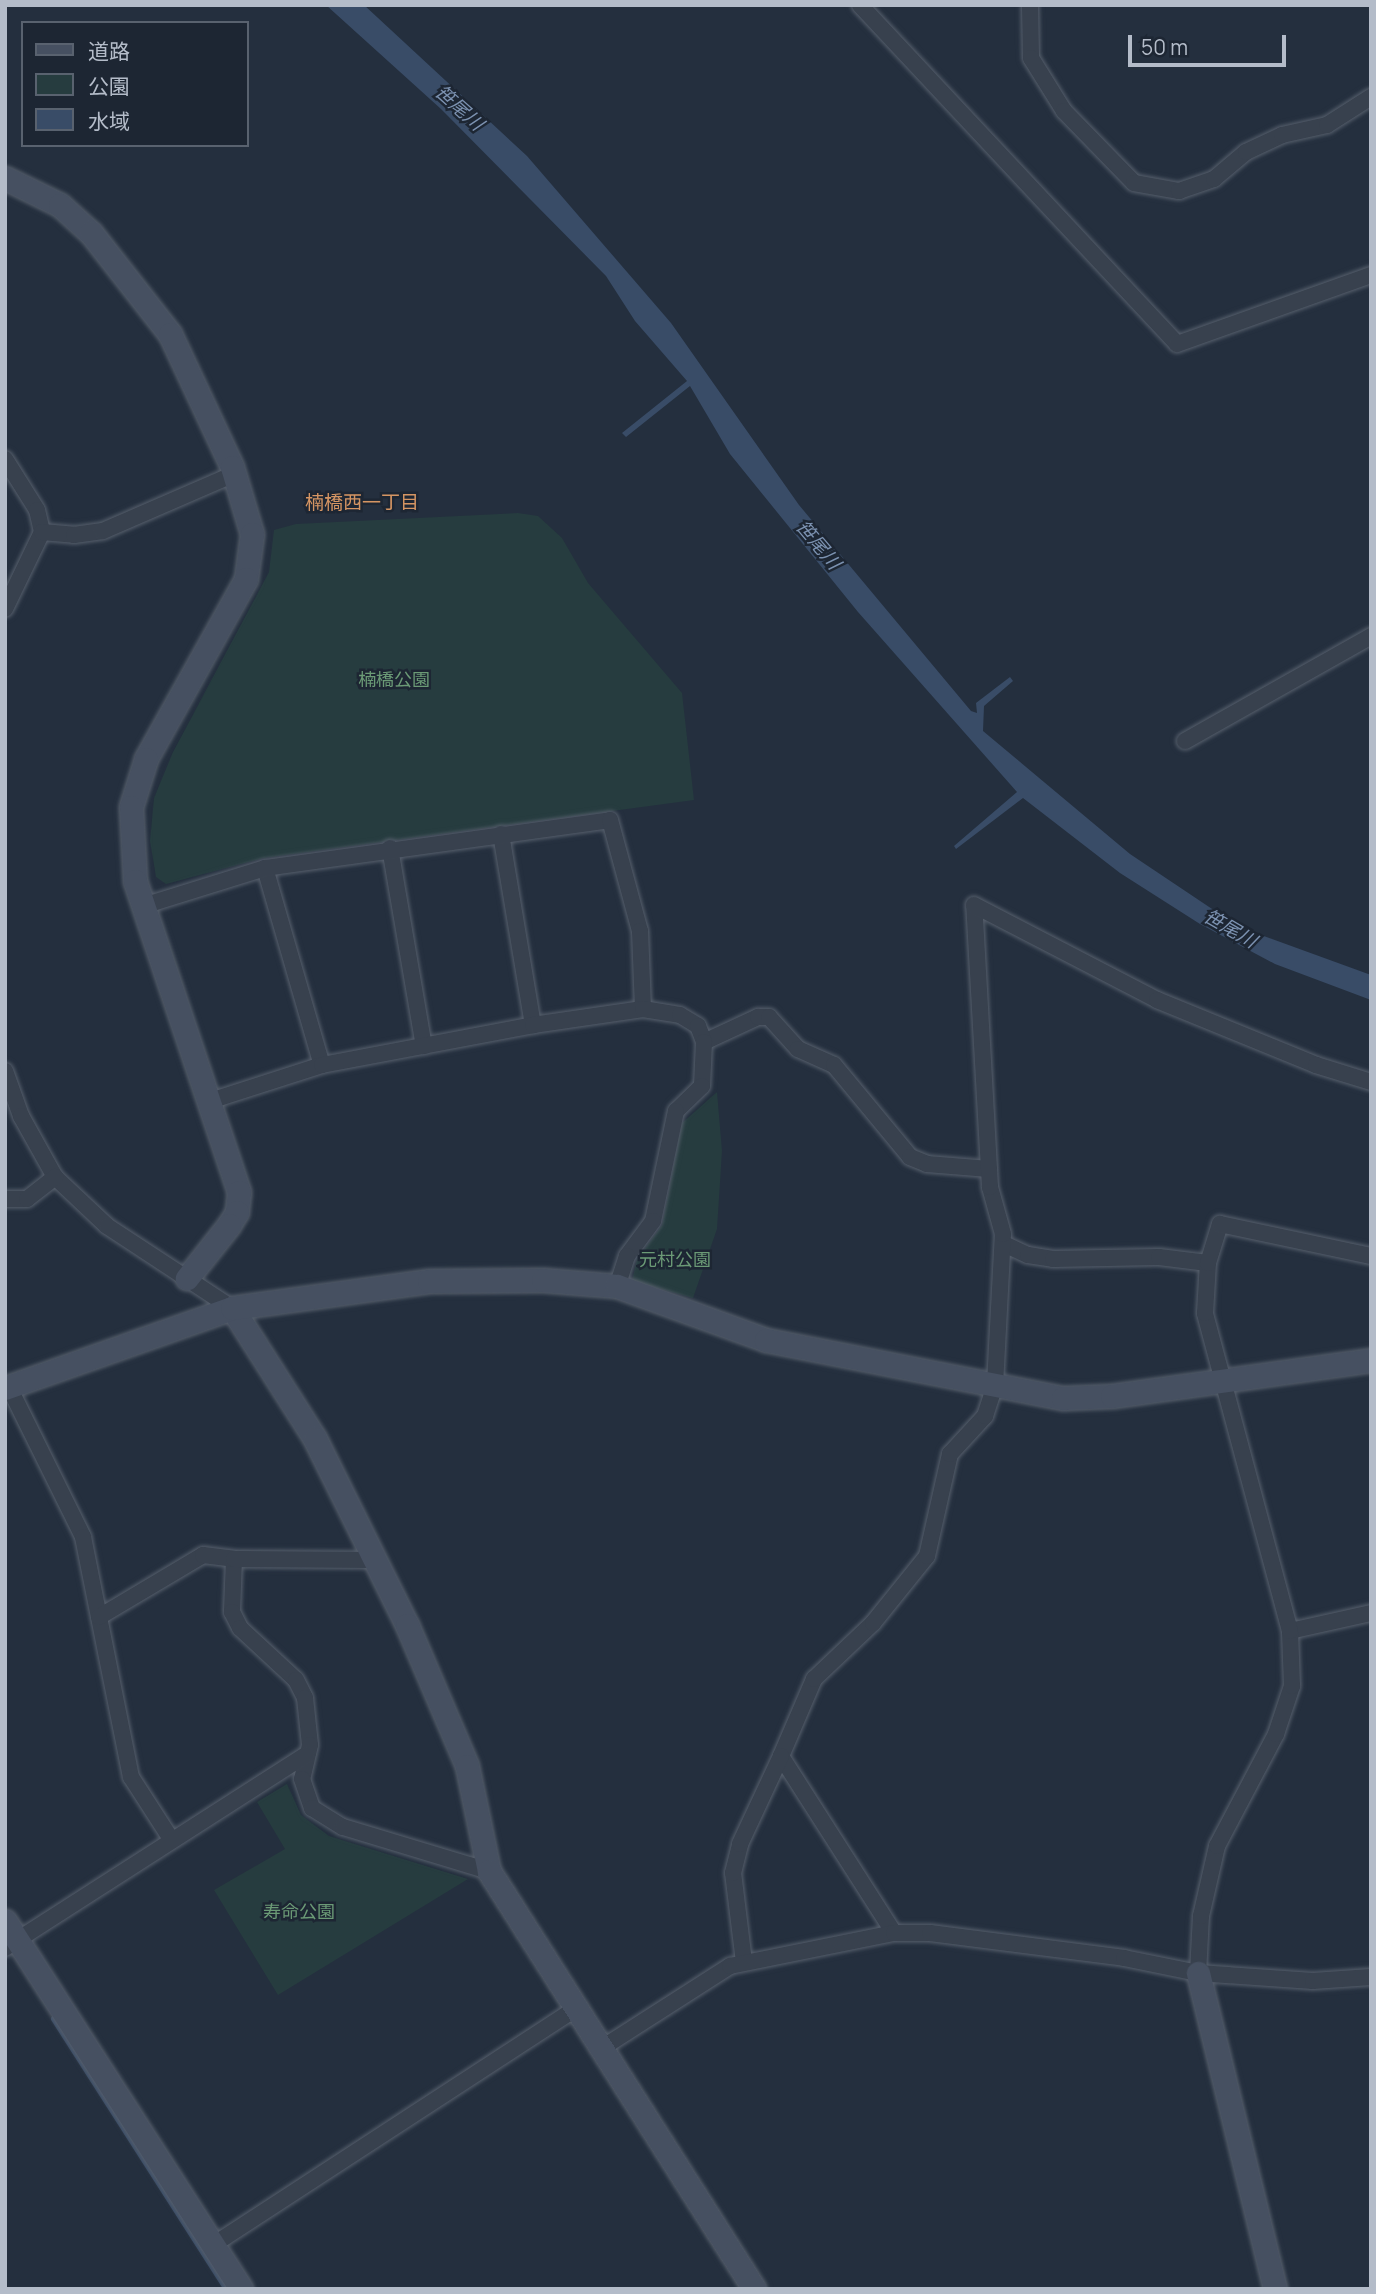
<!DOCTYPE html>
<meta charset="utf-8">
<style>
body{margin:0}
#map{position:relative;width:1376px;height:2294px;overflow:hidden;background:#242f3e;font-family:Manrope,"Noto Sans JP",sans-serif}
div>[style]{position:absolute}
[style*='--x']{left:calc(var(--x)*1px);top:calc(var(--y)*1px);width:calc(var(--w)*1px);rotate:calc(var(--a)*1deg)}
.green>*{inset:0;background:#263c3f}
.water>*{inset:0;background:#394c67}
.stream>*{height:6px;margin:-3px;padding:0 3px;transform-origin:3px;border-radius:3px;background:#394c67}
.roads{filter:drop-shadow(0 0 2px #565f6c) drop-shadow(0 0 2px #565f6c)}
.street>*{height:16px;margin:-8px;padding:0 8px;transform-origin:8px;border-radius:8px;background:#38414e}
.secondary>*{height:23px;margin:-11.5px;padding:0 11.5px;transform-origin:11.5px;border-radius:11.5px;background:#465061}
span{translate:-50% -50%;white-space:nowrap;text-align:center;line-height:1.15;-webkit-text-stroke:5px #1d2633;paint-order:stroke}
.park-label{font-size:18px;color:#6b9a76}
.water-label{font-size:19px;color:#7c92b1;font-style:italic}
.neighbourhood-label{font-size:19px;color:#d59563}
.frame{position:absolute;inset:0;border:7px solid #b4bcc9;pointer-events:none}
.legend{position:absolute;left:21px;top:21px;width:228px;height:126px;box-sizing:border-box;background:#1d2633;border:2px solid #59626f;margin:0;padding:9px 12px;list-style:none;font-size:21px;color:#b4bcc9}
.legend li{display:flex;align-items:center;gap:14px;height:35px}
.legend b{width:35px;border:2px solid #59626f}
.scale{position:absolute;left:1128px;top:35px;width:158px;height:32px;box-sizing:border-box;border:4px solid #b4bcc9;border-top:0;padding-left:9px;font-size:21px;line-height:24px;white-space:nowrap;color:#b4bcc9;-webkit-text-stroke:5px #1d2633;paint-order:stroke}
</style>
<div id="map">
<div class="green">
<div style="clip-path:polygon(518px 513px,538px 516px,562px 538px,588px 583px,682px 693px,694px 800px,264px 858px,166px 884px,156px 877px,150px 841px,154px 798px,173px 752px,269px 572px,274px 530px,296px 524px)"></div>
<div style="clip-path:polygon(717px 1092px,722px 1151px,717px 1229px,693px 1298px,632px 1281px,637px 1259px,662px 1225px,682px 1123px)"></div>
<div style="clip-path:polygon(287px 1784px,301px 1815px,329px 1836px,468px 1879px,278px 1995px,214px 1890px,285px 1849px,257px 1802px)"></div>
</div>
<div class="water">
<div style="clip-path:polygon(326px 5px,364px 5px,527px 156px,671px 323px,799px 505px,971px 711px,977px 713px,976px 703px,1010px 677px,1013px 681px,984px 706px,983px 731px,1130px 854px,1239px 927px,1371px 975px,1371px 1000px,1275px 964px,1200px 924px,1120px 873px,1023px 798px,956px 849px,954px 846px,1017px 792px,858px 612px,730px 454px,690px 386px,626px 437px,622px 433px,687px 381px,635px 321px,606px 276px,441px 109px)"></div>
</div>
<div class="stream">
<div style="--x:54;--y:2019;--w:321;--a:57.4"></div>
</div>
<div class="roads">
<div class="street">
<div style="--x:860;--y:5;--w:464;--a:46.9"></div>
<div style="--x:1177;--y:344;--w:206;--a:-19.6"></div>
<div style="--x:1030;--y:5;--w:53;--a:88.9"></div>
<div style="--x:1031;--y:58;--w:62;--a:58.1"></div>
<div style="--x:1064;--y:111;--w:100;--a:45.8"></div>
<div style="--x:1134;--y:183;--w:46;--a:10.1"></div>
<div style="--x:1179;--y:191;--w:37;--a:-19"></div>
<div style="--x:1214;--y:179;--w:42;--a:-40.2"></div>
<div style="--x:1246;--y:152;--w:40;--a:-25"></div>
<div style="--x:1282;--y:135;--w:46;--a:-12.5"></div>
<div style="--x:1327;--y:125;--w:52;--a:-32.5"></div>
<div style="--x:5;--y:459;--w:60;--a:57.9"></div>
<div style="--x:37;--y:510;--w:23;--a:77"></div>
<div style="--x:42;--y:532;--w:85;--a:115.7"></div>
<div style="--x:42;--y:532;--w:32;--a:5"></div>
<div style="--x:74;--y:535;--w:29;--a:-8"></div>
<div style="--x:103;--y:531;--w:143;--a:-23.5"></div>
<div style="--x:1185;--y:741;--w:214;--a:-29.4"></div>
<div style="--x:501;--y:834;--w:194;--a:80.5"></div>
<div style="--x:390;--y:848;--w:201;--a:80.3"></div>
<div style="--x:265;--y:868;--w:205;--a:73.9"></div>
<div style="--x:143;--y:906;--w:128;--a:-17.3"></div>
<div style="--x:265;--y:868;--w:348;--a:-7.9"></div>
<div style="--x:610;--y:820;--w:115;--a:74.9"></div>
<div style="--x:640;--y:931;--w:78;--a:87.8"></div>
<div style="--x:704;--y:1042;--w:60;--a:-24.8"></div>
<div style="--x:758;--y:1017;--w:11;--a:0"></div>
<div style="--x:769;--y:1017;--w:43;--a:47.8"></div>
<div style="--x:798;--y:1049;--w:39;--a:24"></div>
<div style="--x:834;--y:1065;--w:119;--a:50.4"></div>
<div style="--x:910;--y:1157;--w:18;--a:22"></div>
<div style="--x:927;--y:1164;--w:62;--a:4.6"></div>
<div style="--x:5;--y:1071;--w:48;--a:70.4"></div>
<div style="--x:21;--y:1116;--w:70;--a:60.9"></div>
<div style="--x:55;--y:1177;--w:71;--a:43.3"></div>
<div style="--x:107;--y:1226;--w:149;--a:33.3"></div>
<div style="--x:210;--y:1101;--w:118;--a:-17.8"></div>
<div style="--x:322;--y:1065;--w:215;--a:-10.7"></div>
<div style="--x:533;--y:1025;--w:111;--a:-8.3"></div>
<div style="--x:643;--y:1009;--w:37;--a:9"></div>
<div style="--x:680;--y:1015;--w:21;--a:31"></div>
<div style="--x:698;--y:1026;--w:17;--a:69"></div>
<div style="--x:704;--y:1042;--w:44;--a:92.6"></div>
<div style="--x:702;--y:1086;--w:36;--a:136"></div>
<div style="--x:676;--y:1111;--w:112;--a:101.8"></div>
<div style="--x:653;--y:1221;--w:44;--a:126.6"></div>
<div style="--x:627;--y:1256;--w:32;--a:108"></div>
<div style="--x:5;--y:1199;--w:22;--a:0"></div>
<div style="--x:27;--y:1199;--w:36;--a:-38"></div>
<div style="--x:1004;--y:1244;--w:26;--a:25"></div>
<div style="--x:1028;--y:1255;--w:25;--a:9"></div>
<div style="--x:1053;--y:1259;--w:106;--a:-1.1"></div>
<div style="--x:1159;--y:1257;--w:49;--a:7"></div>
<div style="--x:9;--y:1387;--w:167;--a:63.7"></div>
<div style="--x:83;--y:1537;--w:245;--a:78.7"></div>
<div style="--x:131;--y:1777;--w:74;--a:57.2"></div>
<div style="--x:234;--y:1559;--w:53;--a:92.2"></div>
<div style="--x:232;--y:1612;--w:18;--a:63"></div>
<div style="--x:240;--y:1628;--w:76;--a:42.9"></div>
<div style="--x:296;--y:1680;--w:20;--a:63"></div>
<div style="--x:305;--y:1698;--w:47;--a:83.9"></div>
<div style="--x:310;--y:1745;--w:35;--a:103"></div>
<div style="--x:302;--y:1779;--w:31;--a:71"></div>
<div style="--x:312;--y:1808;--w:36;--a:32"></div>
<div style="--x:343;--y:1827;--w:152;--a:16.8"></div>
<div style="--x:99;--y:1617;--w:121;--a:-30.8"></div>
<div style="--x:203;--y:1555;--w:31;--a:7"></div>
<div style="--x:234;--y:1559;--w:143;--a:0.4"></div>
<div style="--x:1290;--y:1631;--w:83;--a:-12.5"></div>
<div style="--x:894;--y:1933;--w:210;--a:-122.6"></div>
<div style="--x:781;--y:1756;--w:84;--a:-66.8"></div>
<div style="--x:814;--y:1679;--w:81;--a:-43.5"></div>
<div style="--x:873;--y:1623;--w:86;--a:-51.1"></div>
<div style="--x:927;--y:1556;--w:105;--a:-77.3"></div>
<div style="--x:950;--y:1454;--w:52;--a:-47.4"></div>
<div style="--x:985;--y:1416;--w:33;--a:-72"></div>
<div style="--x:995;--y:1385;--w:151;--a:-87"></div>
<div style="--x:1003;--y:1234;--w:49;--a:-105.5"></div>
<div style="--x:990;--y:1187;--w:282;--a:-93.2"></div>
<div style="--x:974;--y:905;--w:206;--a:27.4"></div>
<div style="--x:1157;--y:1000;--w:172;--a:22.2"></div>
<div style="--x:1316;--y:1065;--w:58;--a:17.2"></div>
<div style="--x:5;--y:1948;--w:359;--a:-32.7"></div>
<div style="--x:744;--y:1962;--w:90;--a:-97"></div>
<div style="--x:733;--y:1873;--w:30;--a:-76"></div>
<div style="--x:740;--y:1844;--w:97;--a:-65"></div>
<div style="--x:1198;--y:1973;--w:57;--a:-87"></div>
<div style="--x:1201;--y:1916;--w:72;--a:-77.1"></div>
<div style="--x:1217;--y:1846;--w:127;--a:-62.2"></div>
<div style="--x:1276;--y:1734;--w:51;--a:-71.6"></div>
<div style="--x:1292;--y:1686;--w:55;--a:-92.1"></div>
<div style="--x:1290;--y:1631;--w:329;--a:-105"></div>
<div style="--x:1205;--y:1313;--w:50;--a:-86.6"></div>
<div style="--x:1208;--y:1263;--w:41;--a:-72.9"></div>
<div style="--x:1220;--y:1224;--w:154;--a:12"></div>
<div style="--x:599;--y:2050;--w:156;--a:-32.7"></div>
<div style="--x:730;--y:1966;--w:167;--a:-11.4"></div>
<div style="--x:894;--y:1933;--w:36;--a:0"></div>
<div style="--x:930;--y:1933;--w:196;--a:7.3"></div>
<div style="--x:1124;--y:1958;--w:76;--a:11.5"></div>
<div style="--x:1198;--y:1973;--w:115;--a:4"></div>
<div style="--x:1313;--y:1981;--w:58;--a:-3.9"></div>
<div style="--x:213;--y:2245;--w:432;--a:-33.1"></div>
</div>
<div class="secondary">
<div style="--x:5;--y:178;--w:61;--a:26.1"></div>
<div style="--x:60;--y:205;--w:42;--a:42.1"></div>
<div style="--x:91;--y:233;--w:128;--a:52"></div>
<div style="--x:170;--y:334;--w:147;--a:65"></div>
<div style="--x:232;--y:467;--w:70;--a:73.4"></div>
<div style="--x:252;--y:534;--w:45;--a:97.6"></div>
<div style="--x:246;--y:579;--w:206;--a:119.1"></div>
<div style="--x:146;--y:759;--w:50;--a:107.4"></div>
<div style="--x:131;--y:807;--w:74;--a:86.9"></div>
<div style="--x:135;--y:881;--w:328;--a:71.5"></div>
<div style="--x:239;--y:1192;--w:20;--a:96"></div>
<div style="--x:237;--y:1212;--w:15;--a:122"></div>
<div style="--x:229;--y:1225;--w:68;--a:128.4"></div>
<div style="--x:232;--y:1308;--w:155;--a:57.6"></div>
<div style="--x:315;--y:1439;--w:208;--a:63.7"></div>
<div style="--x:407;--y:1625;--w:153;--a:66.9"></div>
<div style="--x:467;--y:1766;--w:107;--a:78.2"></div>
<div style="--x:489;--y:1871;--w:495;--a:57.6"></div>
<div style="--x:5;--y:1388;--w:241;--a:-19.4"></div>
<div style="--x:232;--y:1308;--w:199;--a:-7.8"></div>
<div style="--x:429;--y:1281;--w:114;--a:-0.5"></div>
<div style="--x:543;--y:1280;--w:74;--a:4.6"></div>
<div style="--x:617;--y:1286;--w:158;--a:19.9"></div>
<div style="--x:766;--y:1340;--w:303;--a:11.1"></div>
<div style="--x:1063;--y:1398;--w:49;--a:-2.3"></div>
<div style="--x:1112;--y:1396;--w:261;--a:-7.9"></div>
<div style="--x:5;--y:1921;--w:437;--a:57.3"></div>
<div style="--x:1198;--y:1973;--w:325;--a:76.3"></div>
</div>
</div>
<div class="park-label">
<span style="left:394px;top:679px">楠橋公園</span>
<span style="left:675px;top:1259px">元村公園</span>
<span style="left:299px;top:1911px">寿命公園</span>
</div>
<div class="water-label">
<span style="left:459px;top:108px;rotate:42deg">笹尾川</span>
<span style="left:818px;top:545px;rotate:50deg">笹尾川</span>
<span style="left:1230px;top:929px;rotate:30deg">笹尾川</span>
</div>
<div class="neighbourhood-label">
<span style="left:362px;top:503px">楠橋西一丁目</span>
</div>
<div class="frame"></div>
<ul class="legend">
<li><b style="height:9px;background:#465061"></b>道路</li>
<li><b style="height:19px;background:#263c3f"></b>公園</li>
<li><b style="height:19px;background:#394c67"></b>水域</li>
</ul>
<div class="scale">50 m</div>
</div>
